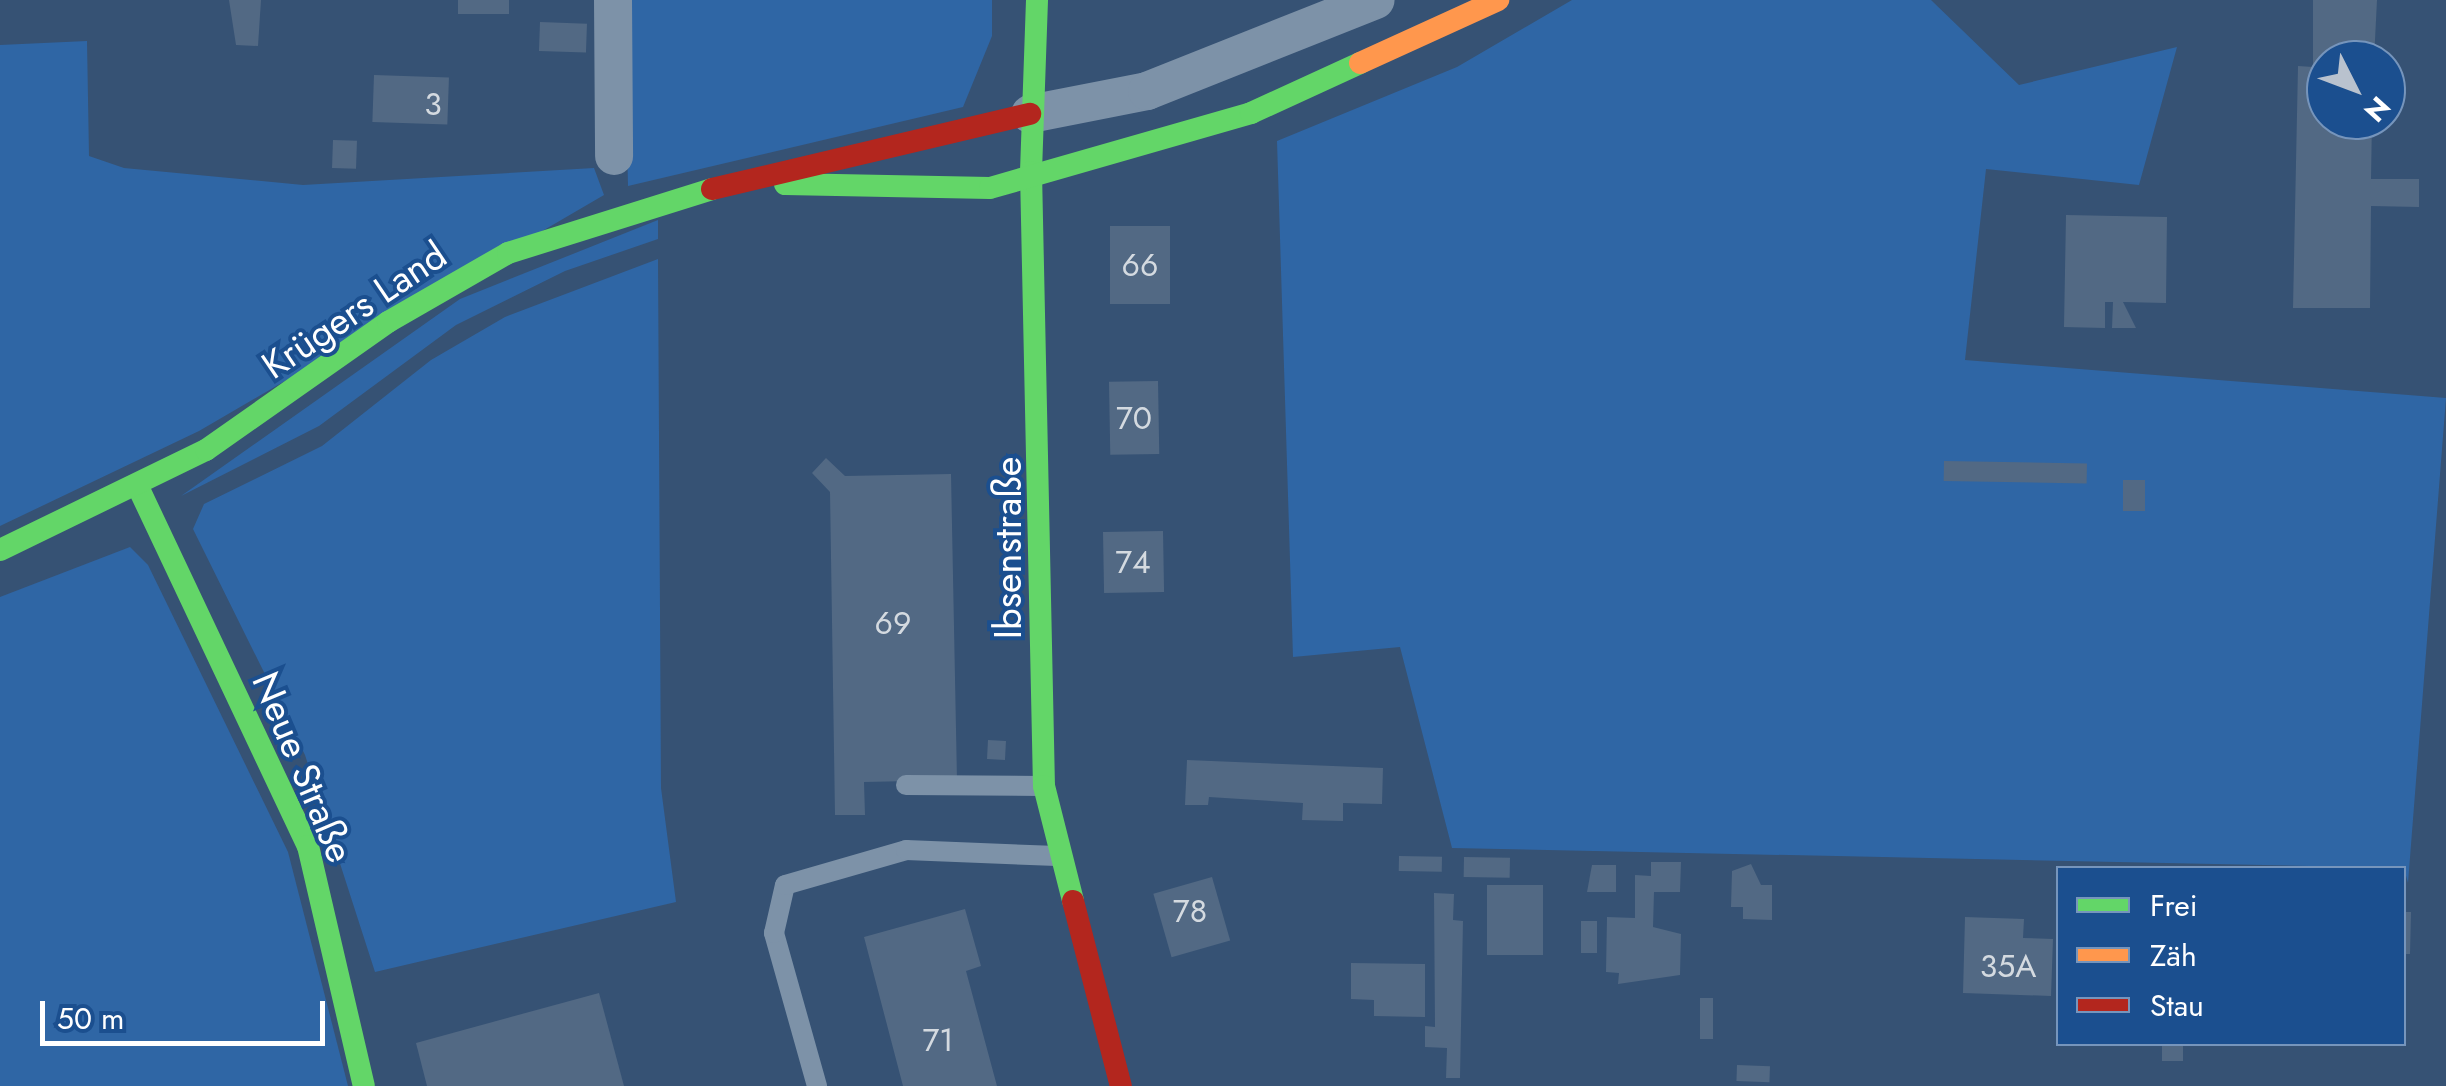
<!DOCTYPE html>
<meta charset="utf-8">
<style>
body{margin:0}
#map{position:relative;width:2446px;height:1086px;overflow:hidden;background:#365274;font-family:Jost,sans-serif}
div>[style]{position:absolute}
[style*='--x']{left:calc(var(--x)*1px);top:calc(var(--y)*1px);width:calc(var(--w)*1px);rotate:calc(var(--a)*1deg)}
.green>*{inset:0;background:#2f66a5}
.building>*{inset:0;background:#526984;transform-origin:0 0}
.lane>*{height:20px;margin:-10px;padding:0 10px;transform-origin:10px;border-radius:10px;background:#7d92a8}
.street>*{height:38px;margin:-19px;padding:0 19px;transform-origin:19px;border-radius:19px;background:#7d92a8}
.fast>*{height:22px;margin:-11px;padding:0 11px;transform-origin:11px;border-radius:11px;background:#63d668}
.slow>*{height:22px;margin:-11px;padding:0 11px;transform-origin:11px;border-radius:11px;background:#ff974d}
.jam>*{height:22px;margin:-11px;padding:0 11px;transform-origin:11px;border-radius:11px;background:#b3261e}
span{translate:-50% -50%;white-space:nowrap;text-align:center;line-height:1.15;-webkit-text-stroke:8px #1b4f8f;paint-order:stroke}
.number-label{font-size:32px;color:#d4dae0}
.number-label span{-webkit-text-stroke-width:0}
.street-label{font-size:38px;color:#fff}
.legend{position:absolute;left:2056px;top:866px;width:350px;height:180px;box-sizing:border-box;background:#1b4f8f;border:2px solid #7695bc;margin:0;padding:12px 18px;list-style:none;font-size:30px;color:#fff}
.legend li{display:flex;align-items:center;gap:20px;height:50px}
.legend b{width:50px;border:2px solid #7695bc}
.north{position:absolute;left:2306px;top:40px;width:100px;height:100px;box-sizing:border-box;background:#1b4f8f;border:2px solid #7695bc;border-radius:50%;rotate:132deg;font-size:28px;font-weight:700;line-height:40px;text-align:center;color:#fff}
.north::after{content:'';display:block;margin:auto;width:35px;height:45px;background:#b9c2ce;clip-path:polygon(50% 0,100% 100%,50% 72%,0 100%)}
.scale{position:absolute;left:40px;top:1001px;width:285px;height:45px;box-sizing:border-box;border:5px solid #fff;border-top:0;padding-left:12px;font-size:30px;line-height:35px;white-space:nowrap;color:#fff;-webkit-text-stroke:8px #1b4f8f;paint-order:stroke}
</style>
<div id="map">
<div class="green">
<div style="clip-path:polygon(624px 0,992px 0,992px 36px,963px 107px,628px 186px)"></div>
<div style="clip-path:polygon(1572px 0,1931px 0,2019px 85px,2177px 47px,2139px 185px,1986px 169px,1965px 360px,2446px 398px,2408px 883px,2404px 868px,1452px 848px,1400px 647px,1293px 657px,1277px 141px,1457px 67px)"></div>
<div style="clip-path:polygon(87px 41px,89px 156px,124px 168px,303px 185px,594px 168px,604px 195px,199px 431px,0 526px,0 45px)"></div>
<div style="clip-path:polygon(658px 220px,658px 239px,565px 271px,456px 325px,319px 426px,181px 496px,460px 299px)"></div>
<div style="clip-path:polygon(658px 259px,661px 788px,676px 902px,375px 972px,305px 755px,193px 529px,204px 504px,322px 446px,431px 360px,505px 317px)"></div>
<div style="clip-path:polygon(130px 547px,148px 565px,288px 852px,348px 1086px,0 1086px,0 597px)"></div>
</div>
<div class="building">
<div style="clip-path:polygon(229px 0,261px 0,258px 46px,236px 45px)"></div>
<div style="left:458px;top:0;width:51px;height:14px"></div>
<div style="clip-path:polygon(2313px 0,2377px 0,2374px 60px,2326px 60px,2326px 120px,2372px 120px,2371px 179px,2419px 179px,2419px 207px,2371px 206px,2370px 308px,2293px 308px,2298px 66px,2313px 67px)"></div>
<div style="left:540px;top:22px;width:47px;height:29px;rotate:2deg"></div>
<div style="left:374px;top:75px;width:75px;height:47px;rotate:2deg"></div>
<div style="left:333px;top:140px;width:24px;height:28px;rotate:2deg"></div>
<div style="clip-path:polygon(2066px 215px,2167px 217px,2166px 303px,2123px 302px,2136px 328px,2112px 328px,2113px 302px,2105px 302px,2105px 328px,2064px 327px)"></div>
<div style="left:1170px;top:226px;width:78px;height:60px;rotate:90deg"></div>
<div style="left:1158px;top:381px;width:73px;height:49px;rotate:89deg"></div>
<div style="clip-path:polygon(826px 458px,845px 476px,951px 474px,957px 780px,864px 782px,865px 815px,835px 815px,830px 492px,812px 473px)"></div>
<div style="left:1944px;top:461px;width:143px;height:20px;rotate:1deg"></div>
<div style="left:2123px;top:480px;width:22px;height:31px"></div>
<div style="left:1163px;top:531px;width:61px;height:60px;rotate:89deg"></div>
<div style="left:988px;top:740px;width:18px;height:19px;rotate:3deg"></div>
<div style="clip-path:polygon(1187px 760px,1383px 768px,1382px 804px,1343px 803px,1343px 821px,1302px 820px,1303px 803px,1209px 797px,1208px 805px,1185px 805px)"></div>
<div style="left:1399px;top:856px;width:43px;height:15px;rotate:1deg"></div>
<div style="left:1464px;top:857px;width:46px;height:20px;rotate:1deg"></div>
<div style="clip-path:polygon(1651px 862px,1681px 862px,1680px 892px,1654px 892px,1653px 927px,1681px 934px,1680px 975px,1618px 984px,1619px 973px,1606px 972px,1607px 917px,1635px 918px,1635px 875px,1651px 876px)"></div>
<div style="clip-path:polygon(1751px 864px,1761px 885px,1772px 885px,1772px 920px,1743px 919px,1743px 907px,1731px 907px,1732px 871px)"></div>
<div style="clip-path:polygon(1592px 865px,1616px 865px,1616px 892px,1587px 892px)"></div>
<div style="left:1212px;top:877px;width:66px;height:61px;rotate:74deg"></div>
<div style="left:1487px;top:885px;width:56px;height:70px"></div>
<div style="clip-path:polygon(1434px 893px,1454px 894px,1453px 920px,1463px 921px,1460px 1078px,1446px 1078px,1447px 1048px,1425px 1047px,1425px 1026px,1435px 1027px)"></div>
<div style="clip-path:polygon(965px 909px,981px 966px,966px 971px,997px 1086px,903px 1086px,864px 937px)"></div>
<div style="clip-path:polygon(2404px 912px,2411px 912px,2410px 954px,2404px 954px)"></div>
<div style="clip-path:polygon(1965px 917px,2024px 919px,2023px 938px,2053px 939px,2051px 996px,1963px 993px)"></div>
<div style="left:1597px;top:921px;width:32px;height:16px;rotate:90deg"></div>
<div style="clip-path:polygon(1351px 963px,1425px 964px,1425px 1017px,1374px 1016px,1374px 1000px,1351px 999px)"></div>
<div style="clip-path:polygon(599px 993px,624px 1086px,427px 1086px,416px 1043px)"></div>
<div style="left:1700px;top:998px;width:13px;height:41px"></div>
<div style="left:2162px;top:1044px;width:21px;height:17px"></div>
<div style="left:1737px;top:1065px;width:33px;height:16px;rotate:2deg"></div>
</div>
<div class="lane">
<div style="--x:906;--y:785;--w:136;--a:0.4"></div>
<div style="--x:817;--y:1086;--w:159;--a:-105.7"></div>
<div style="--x:774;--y:933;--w:49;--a:-77.1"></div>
<div style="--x:785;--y:885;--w:126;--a:-16.1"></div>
<div style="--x:906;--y:850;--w:151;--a:2.3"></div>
</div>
<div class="street">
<div style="--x:613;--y:0;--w:156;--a:89.6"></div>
<div style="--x:1030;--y:114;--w:119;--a:-11.1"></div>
<div style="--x:1147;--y:91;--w:246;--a:-21.7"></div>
</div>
<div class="fast">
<div style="--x:1037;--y:0;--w:172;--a:92"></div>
<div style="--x:1031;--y:172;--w:614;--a:88.79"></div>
<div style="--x:1044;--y:786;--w:119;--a:75.8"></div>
<div style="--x:785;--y:184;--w:205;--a:1.1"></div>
<div style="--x:990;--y:188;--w:272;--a:-16"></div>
<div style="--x:1251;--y:113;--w:120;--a:-24.6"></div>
<div style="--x:139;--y:489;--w:395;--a:64.7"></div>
<div style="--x:308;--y:846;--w:246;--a:76.9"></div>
<div style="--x:0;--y:550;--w:229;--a:-25.9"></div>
<div style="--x:206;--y:450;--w:223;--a:-35.1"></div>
<div style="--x:388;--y:322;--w:138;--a:-29.9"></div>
<div style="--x:508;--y:253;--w:214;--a:-17.4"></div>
</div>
<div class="slow">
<div style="--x:1360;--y:63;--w:152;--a:-24.5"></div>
</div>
<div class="jam">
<div style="--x:712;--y:189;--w:327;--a:-13.3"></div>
<div style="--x:1073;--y:901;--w:191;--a:75.5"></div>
</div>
<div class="number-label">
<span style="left:433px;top:104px">3</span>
<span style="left:1140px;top:265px">66</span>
<span style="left:1134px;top:418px">70</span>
<span style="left:1133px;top:562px">74</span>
<span style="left:893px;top:623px">69</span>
<span style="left:1190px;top:911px">78</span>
<span style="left:2008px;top:966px">35A</span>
<span style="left:938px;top:1040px">71</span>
</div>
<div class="street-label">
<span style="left:354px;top:310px;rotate:-34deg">Krügers Land</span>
<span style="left:1008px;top:548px;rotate:-90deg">Ibsenstraße</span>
<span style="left:303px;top:767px;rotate:67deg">Neue Straße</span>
</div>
<ul class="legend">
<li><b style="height:12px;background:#63d668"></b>Frei</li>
<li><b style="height:12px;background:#ff974d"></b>Zäh</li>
<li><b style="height:12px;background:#b3261e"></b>Stau</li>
</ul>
<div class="north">N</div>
<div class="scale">50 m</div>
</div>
